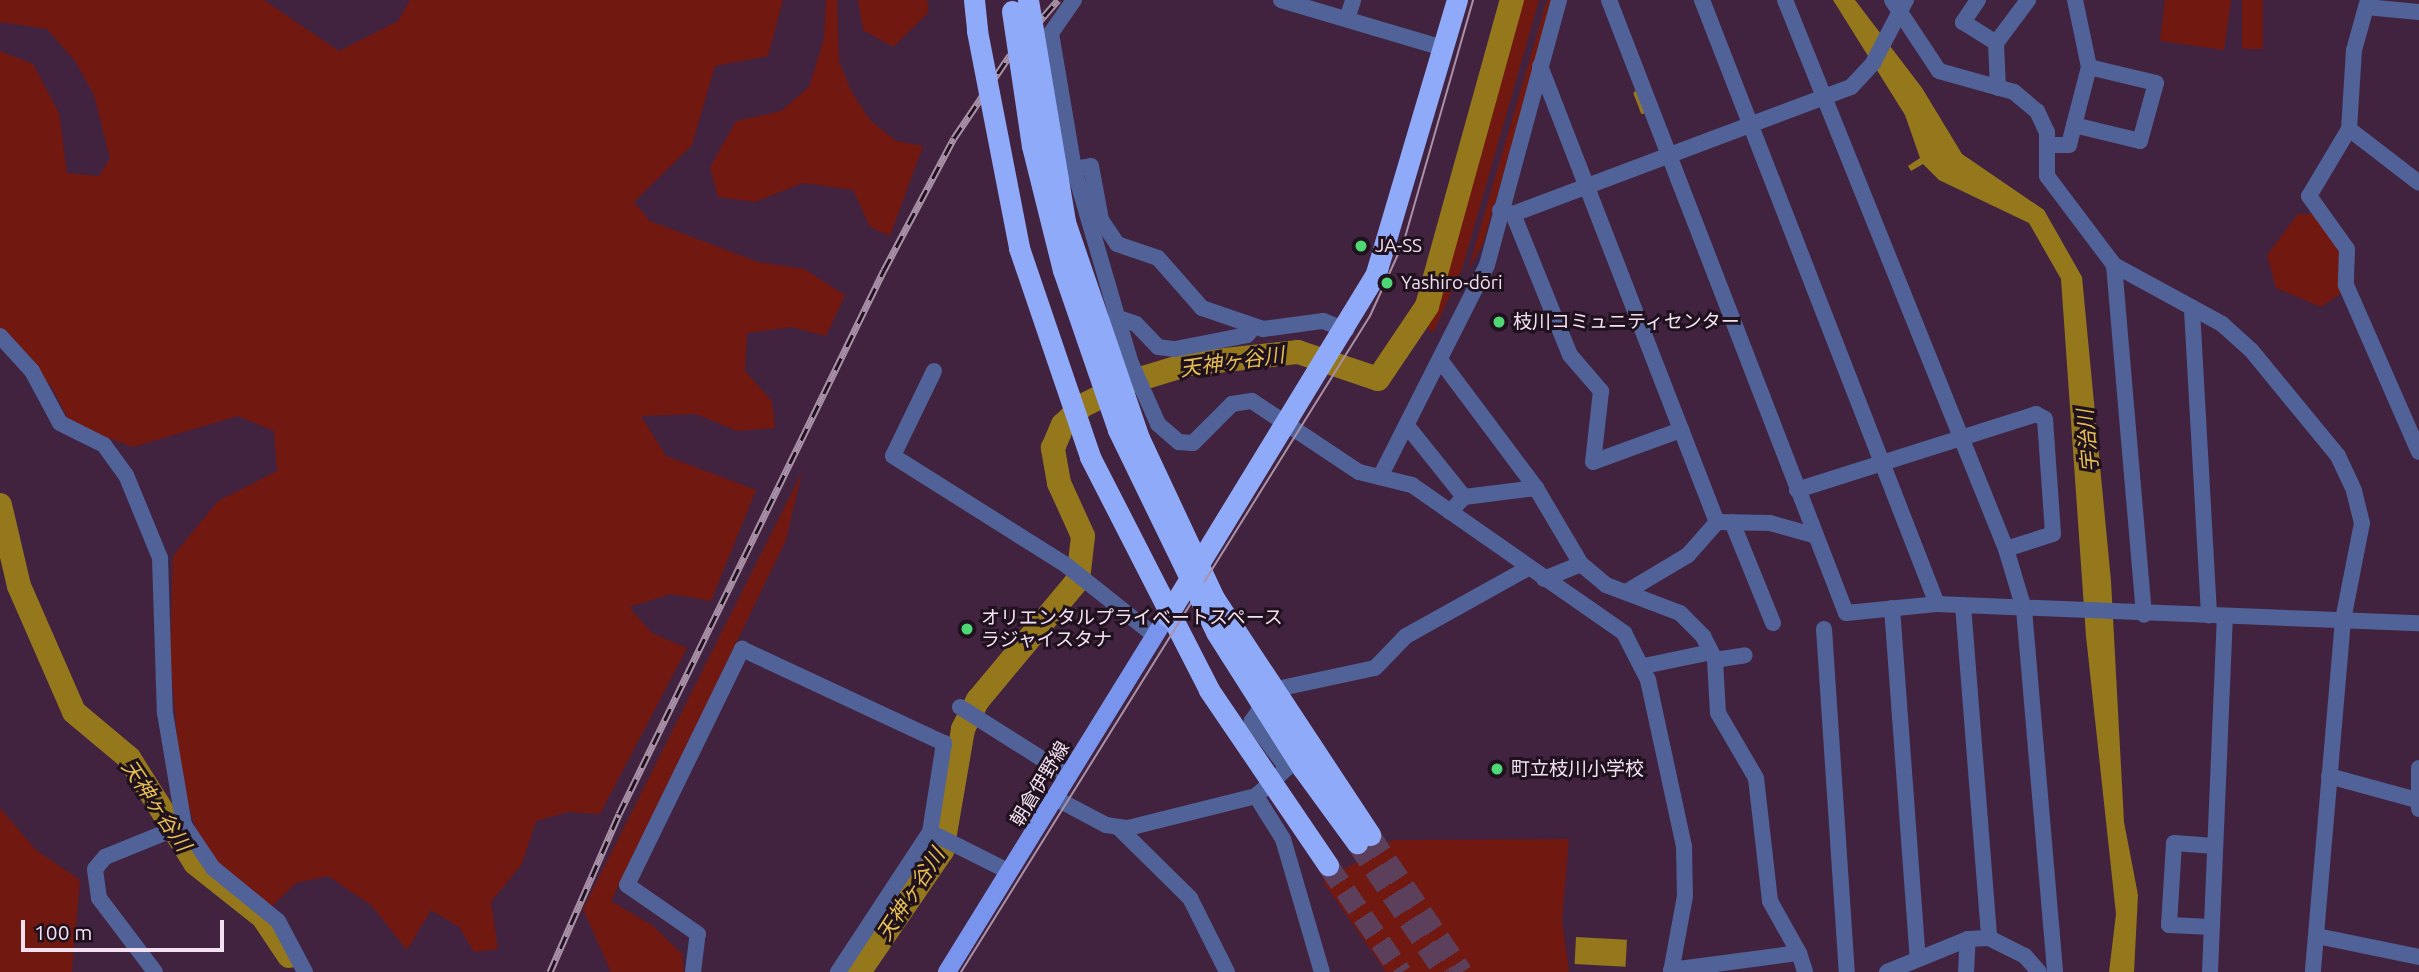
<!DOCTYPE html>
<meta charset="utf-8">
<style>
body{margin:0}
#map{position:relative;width:2419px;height:972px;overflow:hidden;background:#41233f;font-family:Ubuntu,"Noto Sans JP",sans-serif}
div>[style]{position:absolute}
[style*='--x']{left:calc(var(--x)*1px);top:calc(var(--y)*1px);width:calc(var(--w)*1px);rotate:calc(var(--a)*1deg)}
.green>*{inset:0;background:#711810;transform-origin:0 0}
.water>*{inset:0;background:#96781c;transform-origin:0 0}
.stream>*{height:4.5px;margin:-2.25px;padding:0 2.25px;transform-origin:2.25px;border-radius:2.25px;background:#96781c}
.river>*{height:24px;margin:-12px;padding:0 12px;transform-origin:12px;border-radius:12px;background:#96781c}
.highway-tunnel>*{height:21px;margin-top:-10.5px;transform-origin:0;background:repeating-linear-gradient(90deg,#5c3f5a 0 21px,transparent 0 31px)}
.minor>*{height:16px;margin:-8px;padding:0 8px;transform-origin:8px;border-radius:8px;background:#506298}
.major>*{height:18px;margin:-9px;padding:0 9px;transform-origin:9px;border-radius:9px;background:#7894ec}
.highway>*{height:21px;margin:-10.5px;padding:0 10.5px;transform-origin:10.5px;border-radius:10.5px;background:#90aafa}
.tram>*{height:2px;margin:-1px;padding:0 1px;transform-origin:1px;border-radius:1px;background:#a991a7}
.rail>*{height:7px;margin-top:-3.5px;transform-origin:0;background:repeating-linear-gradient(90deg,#1f121e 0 13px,#a991a7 0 26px);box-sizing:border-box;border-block:2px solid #a991a7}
.highway-bridge>*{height:21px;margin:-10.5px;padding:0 10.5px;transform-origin:10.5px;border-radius:10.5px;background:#90aafa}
.dots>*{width:19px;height:19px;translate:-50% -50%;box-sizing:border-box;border:4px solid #1f121e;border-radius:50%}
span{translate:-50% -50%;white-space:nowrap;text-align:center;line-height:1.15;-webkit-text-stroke:6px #1f121e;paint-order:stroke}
.poi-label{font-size:19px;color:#f3e0f1}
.left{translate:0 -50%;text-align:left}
.street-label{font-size:19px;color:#f3e0f1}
.water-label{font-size:21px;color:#e6bf51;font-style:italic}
.scale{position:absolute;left:21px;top:920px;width:203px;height:32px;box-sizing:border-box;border:4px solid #f3e0f1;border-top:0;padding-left:9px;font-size:21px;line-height:24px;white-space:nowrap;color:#f3e0f1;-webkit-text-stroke:5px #1f121e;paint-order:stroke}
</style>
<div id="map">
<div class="green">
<div style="clip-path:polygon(0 0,264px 0,339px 51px,398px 21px,410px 0,783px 0,768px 56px,715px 66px,692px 145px,634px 202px,650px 221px,758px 262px,804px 269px,845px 295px,826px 336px,791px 327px,747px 333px,745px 371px,772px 401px,775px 428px,737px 431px,696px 414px,641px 416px,666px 456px,756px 490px,711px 601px,671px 594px,629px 607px,652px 633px,687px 648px,600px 814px,568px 812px,536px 821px,522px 864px,491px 902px,498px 949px,474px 952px,459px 927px,431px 910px,407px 950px,372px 906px,328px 876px,296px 883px,269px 909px,202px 848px,181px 782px,170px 656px,173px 556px,218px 501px,277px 471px,274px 431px,238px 416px,133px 447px,70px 423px,51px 386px,0 328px,0 51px,33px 64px,59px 113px,67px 173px,99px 176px,110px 158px,94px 95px,75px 61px,47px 29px,0 22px)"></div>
<div style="clip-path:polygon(826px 0,837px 0,839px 61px,851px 91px,870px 120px,896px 141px,923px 146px,890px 236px,870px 227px,853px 190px,803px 183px,755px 202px,718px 197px,710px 167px,736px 121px,781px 111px,809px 87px,824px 39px)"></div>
<div style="clip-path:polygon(858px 0,927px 0,929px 12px,893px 47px,863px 30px)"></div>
<div style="clip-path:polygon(1523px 0,1539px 0,1462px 269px,1433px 333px,1423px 323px,1451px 251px)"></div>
<div style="clip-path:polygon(1547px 0,1554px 0,1483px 244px,1468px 270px)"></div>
<div style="clip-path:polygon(2165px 0,2231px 0,2224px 50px,2160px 41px)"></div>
<div style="left:2242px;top:0;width:21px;height:49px"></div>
<div style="clip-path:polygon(2298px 214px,2314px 214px,2347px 254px,2348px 288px,2321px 307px,2276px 288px,2267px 255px)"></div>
<div style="clip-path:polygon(802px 472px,786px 540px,611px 901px,653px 926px,682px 954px,684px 972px,611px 972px,583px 909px)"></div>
<div style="clip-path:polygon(0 808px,36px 850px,80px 880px,72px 972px,0 972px)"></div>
<div style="clip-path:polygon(1569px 839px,1562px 920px,1569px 972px,1386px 972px,1323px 882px,1393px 840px)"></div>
</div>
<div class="water">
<div style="clip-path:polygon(1833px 0,1855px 0,1922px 88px,1962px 154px,2044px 210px,2082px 277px,2111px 581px,2124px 822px,2138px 895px,2134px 972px,2109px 972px,2116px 914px,2086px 636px,2061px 279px,2029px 223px,1939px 180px,1923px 164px,1911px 171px,1908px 166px,1920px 158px,1905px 115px)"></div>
<div style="left:1576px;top:937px;width:51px;height:27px;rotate:3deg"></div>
</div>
<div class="stream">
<div style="--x:1636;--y:93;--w:19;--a:69"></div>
</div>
<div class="river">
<div style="--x:0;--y:505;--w:83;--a:76.8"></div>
<div style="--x:19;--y:586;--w:137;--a:66.4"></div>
<div style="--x:74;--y:712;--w:72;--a:39.9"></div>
<div style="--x:129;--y:758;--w:124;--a:57.8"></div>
<div style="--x:195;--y:863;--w:87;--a:38.5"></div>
<div style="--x:263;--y:917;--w:47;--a:56.3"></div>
<div style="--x:859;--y:972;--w:147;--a:-55.6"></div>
<div style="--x:942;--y:851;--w:124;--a:-80.2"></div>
<div style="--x:963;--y:729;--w:33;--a:-63"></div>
<div style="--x:978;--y:700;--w:156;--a:-50.2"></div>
<div style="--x:1078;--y:580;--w:44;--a:-83.5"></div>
<div style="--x:1083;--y:536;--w:58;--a:-114.4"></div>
<div style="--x:1059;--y:483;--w:36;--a:-100"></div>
<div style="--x:1053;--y:448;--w:25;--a:-67"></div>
<div style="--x:1063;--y:425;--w:27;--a:-45"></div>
<div style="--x:1082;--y:406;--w:54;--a:-26.6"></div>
<div style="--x:1130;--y:382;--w:62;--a:-17"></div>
<div style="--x:1189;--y:364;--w:110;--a:-6.3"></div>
<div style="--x:1298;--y:352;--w:84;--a:18.6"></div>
<div style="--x:1378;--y:379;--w:88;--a:-56.1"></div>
<div style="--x:1427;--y:306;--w:318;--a:-74.5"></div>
</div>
<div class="highway-tunnel">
<div style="--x:1370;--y:835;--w:165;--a:56.1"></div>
<div style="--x:1357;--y:843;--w:156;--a:56"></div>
<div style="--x:1328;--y:865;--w:130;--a:55.7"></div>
</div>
<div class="minor">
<div style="--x:1074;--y:0;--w:40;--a:124.9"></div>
<div style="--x:1051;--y:33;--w:138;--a:80.4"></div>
<div style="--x:1074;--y:169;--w:200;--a:73.7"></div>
<div style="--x:1130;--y:361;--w:69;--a:66"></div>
<div style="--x:1158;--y:424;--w:28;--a:41"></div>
<div style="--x:1179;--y:442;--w:14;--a:4"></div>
<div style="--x:1193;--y:443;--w:55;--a:-45"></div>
<div style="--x:1232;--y:404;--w:20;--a:-9"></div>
<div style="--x:1252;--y:401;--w:128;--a:33.6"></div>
<div style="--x:1359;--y:472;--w:55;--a:13.8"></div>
<div style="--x:1412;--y:485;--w:259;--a:34.9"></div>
<div style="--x:1624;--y:633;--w:53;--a:62.9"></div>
<div style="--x:1648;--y:680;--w:170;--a:77.8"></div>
<div style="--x:1684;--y:846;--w:50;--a:88.9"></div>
<div style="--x:1685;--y:896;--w:77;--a:100.4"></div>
<div style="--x:1281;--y:0;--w:169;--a:16.5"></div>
<div style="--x:1609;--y:0;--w:657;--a:68.86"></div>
<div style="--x:1846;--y:613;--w:91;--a:-5.6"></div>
<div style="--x:1937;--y:604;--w:482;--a:2.3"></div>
<div style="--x:1702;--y:0;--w:648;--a:68.74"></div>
<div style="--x:1785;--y:0;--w:592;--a:68.07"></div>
<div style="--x:1892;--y:0;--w:85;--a:56.5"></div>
<div style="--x:1939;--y:71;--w:78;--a:15.6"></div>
<div style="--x:2014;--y:92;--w:30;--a:40"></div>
<div style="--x:2037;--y:111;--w:23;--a:65"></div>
<div style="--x:2047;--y:132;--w:44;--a:90"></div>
<div style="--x:2047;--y:176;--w:111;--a:53"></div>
<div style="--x:2114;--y:265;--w:123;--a:28.6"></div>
<div style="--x:2222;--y:324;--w:39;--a:42"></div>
<div style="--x:2251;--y:350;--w:137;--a:50.6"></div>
<div style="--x:2338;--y:456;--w:38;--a:65"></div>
<div style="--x:2354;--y:491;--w:33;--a:76"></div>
<div style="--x:2362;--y:523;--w:99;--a:101.1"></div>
<div style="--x:2343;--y:620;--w:353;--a:94.9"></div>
<div style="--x:1978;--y:0;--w:27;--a:124"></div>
<div style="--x:1963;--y:22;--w:39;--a:32"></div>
<div style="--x:1996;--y:43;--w:45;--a:87.5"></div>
<div style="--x:2368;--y:0;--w:52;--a:105.6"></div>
<div style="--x:2354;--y:50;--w:79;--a:93.6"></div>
<div style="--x:2349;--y:129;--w:78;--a:120.8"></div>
<div style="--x:2309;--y:196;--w:65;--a:54.4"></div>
<div style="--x:2347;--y:249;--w:36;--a:92"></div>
<div style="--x:2346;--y:285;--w:182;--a:66.4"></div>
<div style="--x:2366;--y:7;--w:53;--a:5.4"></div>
<div style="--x:1347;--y:19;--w:20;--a:-72"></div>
<div style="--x:1996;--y:43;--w:54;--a:-53.3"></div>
<div style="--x:1540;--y:66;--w:489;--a:68.8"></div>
<div style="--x:2074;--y:125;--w:60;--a:-75.5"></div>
<div style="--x:2349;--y:129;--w:88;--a:37.6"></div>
<div style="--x:2047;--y:145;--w:22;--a:0"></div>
<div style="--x:2069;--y:145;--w:21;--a:-76"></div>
<div style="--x:2074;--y:125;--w:68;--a:13.6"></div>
<div style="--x:2140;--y:141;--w:60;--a:-74.6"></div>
<div style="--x:2156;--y:83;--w:69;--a:-166.6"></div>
<div style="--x:2089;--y:67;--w:68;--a:-101.8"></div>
<div style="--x:1074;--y:169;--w:17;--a:-10"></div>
<div style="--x:1091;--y:166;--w:55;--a:79.5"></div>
<div style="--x:1101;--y:220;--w:29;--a:56"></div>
<div style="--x:1117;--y:244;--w:43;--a:18.9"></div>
<div style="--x:1158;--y:258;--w:67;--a:48.7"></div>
<div style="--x:1202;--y:308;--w:65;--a:19"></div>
<div style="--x:1263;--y:329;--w:61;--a:-7.6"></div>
<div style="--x:1323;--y:321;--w:25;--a:21"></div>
<div style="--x:1500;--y:210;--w:14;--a:17"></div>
<div style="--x:1513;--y:214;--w:361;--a:-20.6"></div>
<div style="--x:1851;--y:87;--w:33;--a:-47"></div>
<div style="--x:1873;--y:63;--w:71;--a:-62.4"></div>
<div style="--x:1513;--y:214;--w:152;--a:68"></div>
<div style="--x:1570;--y:355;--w:48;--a:49.3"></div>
<div style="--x:1601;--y:391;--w:71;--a:96.4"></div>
<div style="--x:1593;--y:462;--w:94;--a:-20"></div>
<div style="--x:2114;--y:265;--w:351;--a:85.1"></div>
<div style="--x:2192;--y:310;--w:306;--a:86.8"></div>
<div style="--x:1116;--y:317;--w:21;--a:19"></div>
<div style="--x:1136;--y:324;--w:32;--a:46"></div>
<div style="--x:1158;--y:347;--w:17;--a:7"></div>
<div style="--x:1175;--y:349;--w:73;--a:-11"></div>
<div style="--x:1247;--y:335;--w:11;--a:-49"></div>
<div style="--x:0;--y:336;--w:47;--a:47.6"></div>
<div style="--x:32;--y:371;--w:59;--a:61.7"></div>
<div style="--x:60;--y:423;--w:49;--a:26.6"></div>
<div style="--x:104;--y:445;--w:37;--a:54"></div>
<div style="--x:126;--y:475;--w:90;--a:67.7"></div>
<div style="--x:160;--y:558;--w:155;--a:88.2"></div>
<div style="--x:165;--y:713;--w:114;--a:80.4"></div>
<div style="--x:184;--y:825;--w:52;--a:56"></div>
<div style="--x:213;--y:868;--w:84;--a:39.2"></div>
<div style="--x:278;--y:921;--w:58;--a:62.1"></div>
<div style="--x:1441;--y:361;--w:159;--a:53.2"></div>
<div style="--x:1536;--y:488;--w:88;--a:59.4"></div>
<div style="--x:1581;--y:564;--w:33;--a:40"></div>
<div style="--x:1606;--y:585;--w:79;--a:20.7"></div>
<div style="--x:1680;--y:613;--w:33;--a:45"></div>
<div style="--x:1703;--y:636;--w:27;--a:63"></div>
<div style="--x:1715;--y:660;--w:53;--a:86.8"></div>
<div style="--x:1718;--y:713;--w:75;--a:59.7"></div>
<div style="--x:1756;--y:778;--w:124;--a:83.5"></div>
<div style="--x:1770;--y:901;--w:60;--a:60.9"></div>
<div style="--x:934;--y:371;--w:94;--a:115.8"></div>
<div style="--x:893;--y:456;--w:204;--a:32.2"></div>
<div style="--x:1066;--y:565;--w:114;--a:38.6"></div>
<div style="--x:1408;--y:427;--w:90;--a:51.3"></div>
<div style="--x:1380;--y:477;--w:237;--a:-63.2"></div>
<div style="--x:1487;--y:265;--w:275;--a:-74.8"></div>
<div style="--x:1797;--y:490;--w:251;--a:-17.6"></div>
<div style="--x:2036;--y:414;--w:10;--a:29"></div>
<div style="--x:2045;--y:419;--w:115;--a:86"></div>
<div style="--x:2053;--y:534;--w:49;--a:162.3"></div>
<div style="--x:2006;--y:549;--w:63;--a:73.3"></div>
<div style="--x:2024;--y:609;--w:364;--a:85.1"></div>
<div style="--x:1450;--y:512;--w:21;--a:-47"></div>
<div style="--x:1464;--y:497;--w:73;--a:-7.1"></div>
<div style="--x:1732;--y:522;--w:109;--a:67.9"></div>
<div style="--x:1544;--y:579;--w:40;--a:-22"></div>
<div style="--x:1626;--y:592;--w:72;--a:-30.8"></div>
<div style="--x:1688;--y:555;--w:44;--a:-48.7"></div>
<div style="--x:1717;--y:522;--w:53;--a:1.1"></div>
<div style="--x:1770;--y:523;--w:45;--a:15.6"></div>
<div style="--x:1963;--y:605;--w:334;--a:85.5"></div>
<div style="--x:1892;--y:608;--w:351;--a:85.8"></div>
<div style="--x:1824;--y:629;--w:344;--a:86.2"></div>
<div style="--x:1715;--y:660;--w:30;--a:-9"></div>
<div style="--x:1644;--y:666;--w:68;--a:-11.8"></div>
<div style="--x:960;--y:707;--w:129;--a:32.3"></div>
<div style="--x:2419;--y:768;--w:41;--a:90"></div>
<div style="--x:2329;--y:776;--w:91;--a:15.3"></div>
<div style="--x:1256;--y:796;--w:51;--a:57.9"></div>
<div style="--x:1283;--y:839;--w:139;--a:73.7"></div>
<div style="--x:1055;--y:798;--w:58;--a:27.9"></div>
<div style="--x:1106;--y:825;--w:22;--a:8"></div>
<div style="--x:1128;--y:828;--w:132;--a:-14"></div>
<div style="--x:1256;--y:796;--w:42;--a:-42.1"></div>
<div style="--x:1287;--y:768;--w:59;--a:-126.7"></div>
<div style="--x:1252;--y:721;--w:37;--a:-57"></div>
<div style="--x:1272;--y:690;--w:105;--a:-12.1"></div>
<div style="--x:1375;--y:668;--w:45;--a:-45.9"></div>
<div style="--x:1406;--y:636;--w:140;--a:-29.1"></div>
<div style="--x:1119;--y:828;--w:100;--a:44.6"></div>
<div style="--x:1190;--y:898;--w:83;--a:63.4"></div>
<div style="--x:930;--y:832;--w:89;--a:26.6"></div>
<div style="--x:2212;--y:927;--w:43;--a:-177.3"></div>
<div style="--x:2169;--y:925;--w:82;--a:-86.5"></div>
<div style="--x:2174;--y:843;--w:41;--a:4.2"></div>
<div style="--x:2317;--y:936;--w:104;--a:11.6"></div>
<div style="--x:1671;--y:970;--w:129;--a:-7.6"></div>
<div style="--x:1799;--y:953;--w:20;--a:72"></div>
<div style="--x:155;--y:972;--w:93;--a:-127.1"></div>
<div style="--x:99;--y:898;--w:29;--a:-98"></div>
<div style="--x:95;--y:869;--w:16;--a:-50"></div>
<div style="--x:105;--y:857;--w:85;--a:-22.1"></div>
<div style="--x:693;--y:972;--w:38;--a:-83"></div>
<div style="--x:698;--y:934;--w:86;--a:-145.4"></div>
<div style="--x:627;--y:885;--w:263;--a:-64"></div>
<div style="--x:742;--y:649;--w:223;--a:25"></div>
<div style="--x:944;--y:743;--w:90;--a:98.9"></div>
<div style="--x:930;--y:832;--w:168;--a:123.3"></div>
<div style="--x:1887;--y:972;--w:87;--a:-22.2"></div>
<div style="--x:1968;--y:939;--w:21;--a:-3"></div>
<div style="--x:1989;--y:938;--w:40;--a:26.6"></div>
<div style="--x:2025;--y:956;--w:21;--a:49"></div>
<div style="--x:1966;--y:972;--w:33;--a:-87"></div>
<div style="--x:2210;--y:972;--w:356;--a:-87.6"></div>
</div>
<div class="major">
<div style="--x:947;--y:972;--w:418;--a:-58.3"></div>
</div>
<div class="highway">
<div style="--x:974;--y:0;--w:31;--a:84"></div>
<div style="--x:1139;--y:438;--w:177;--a:64.9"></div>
<div style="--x:1214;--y:598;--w:284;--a:56.6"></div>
<div style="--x:1090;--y:457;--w:262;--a:62.9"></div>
<div style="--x:1209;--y:690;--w:212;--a:55.8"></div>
<div style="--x:1167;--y:616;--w:402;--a:-58.6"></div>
<div style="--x:1376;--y:273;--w:285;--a:-73.5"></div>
<div style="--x:1303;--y:769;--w:92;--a:53.9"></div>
</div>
<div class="tram">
<div style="--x:961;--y:972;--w:773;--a:-58.06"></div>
<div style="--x:1370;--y:316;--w:82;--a:-65.6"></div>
<div style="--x:1404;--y:241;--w:251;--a:-74"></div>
</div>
<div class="rail">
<div style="--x:550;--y:972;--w:172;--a:-66.4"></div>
<div style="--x:619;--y:814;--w:605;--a:-64.03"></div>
<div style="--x:884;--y:270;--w:149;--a:-62.1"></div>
<div style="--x:954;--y:138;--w:100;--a:-56"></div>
<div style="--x:1010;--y:55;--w:73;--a:-48.9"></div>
</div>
<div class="highway-bridge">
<div style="--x:1028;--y:0;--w:225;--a:80.5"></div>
<div style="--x:1065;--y:222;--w:228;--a:71.1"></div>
<div style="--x:1012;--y:11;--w:136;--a:81.6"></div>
<div style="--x:1032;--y:146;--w:128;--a:76"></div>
<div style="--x:1063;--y:270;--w:169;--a:71"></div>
<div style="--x:1118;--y:430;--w:225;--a:64.1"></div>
<div style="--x:1216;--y:632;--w:162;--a:57.6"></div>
<div style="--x:977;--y:31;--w:221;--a:79"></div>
<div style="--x:1019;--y:248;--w:221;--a:71.2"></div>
</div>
<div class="dots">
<div style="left:1361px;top:246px;background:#4fd675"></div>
<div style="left:1387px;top:283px;background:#4fd675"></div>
<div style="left:1499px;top:322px;background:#4fd675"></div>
<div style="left:967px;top:629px;background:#4fd675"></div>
<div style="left:1497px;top:769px;background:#4fd675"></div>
</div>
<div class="poi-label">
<span class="left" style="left:1375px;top:246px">JA-SS</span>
<span class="left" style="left:1401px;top:283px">Yashiro-dōri</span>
<span class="left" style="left:1513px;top:322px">枝川コミュニティセンター</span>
<span class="left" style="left:981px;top:629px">オリエンタルプライベートスペース<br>ラジャイスタナ</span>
<span class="left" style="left:1511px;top:769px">町立枝川小学校</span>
</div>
<div class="street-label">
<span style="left:1040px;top:784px;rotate:-59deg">朝倉伊野線</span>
</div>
<div class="water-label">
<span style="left:1232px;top:361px;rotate:-8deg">天神ヶ谷川</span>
<span style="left:2087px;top:441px;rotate:-95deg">宇治川</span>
<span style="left:157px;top:805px;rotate:56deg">天神ヶ谷川</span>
<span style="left:910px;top:894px;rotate:-57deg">天神ヶ谷川</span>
</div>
<div class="scale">100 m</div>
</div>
